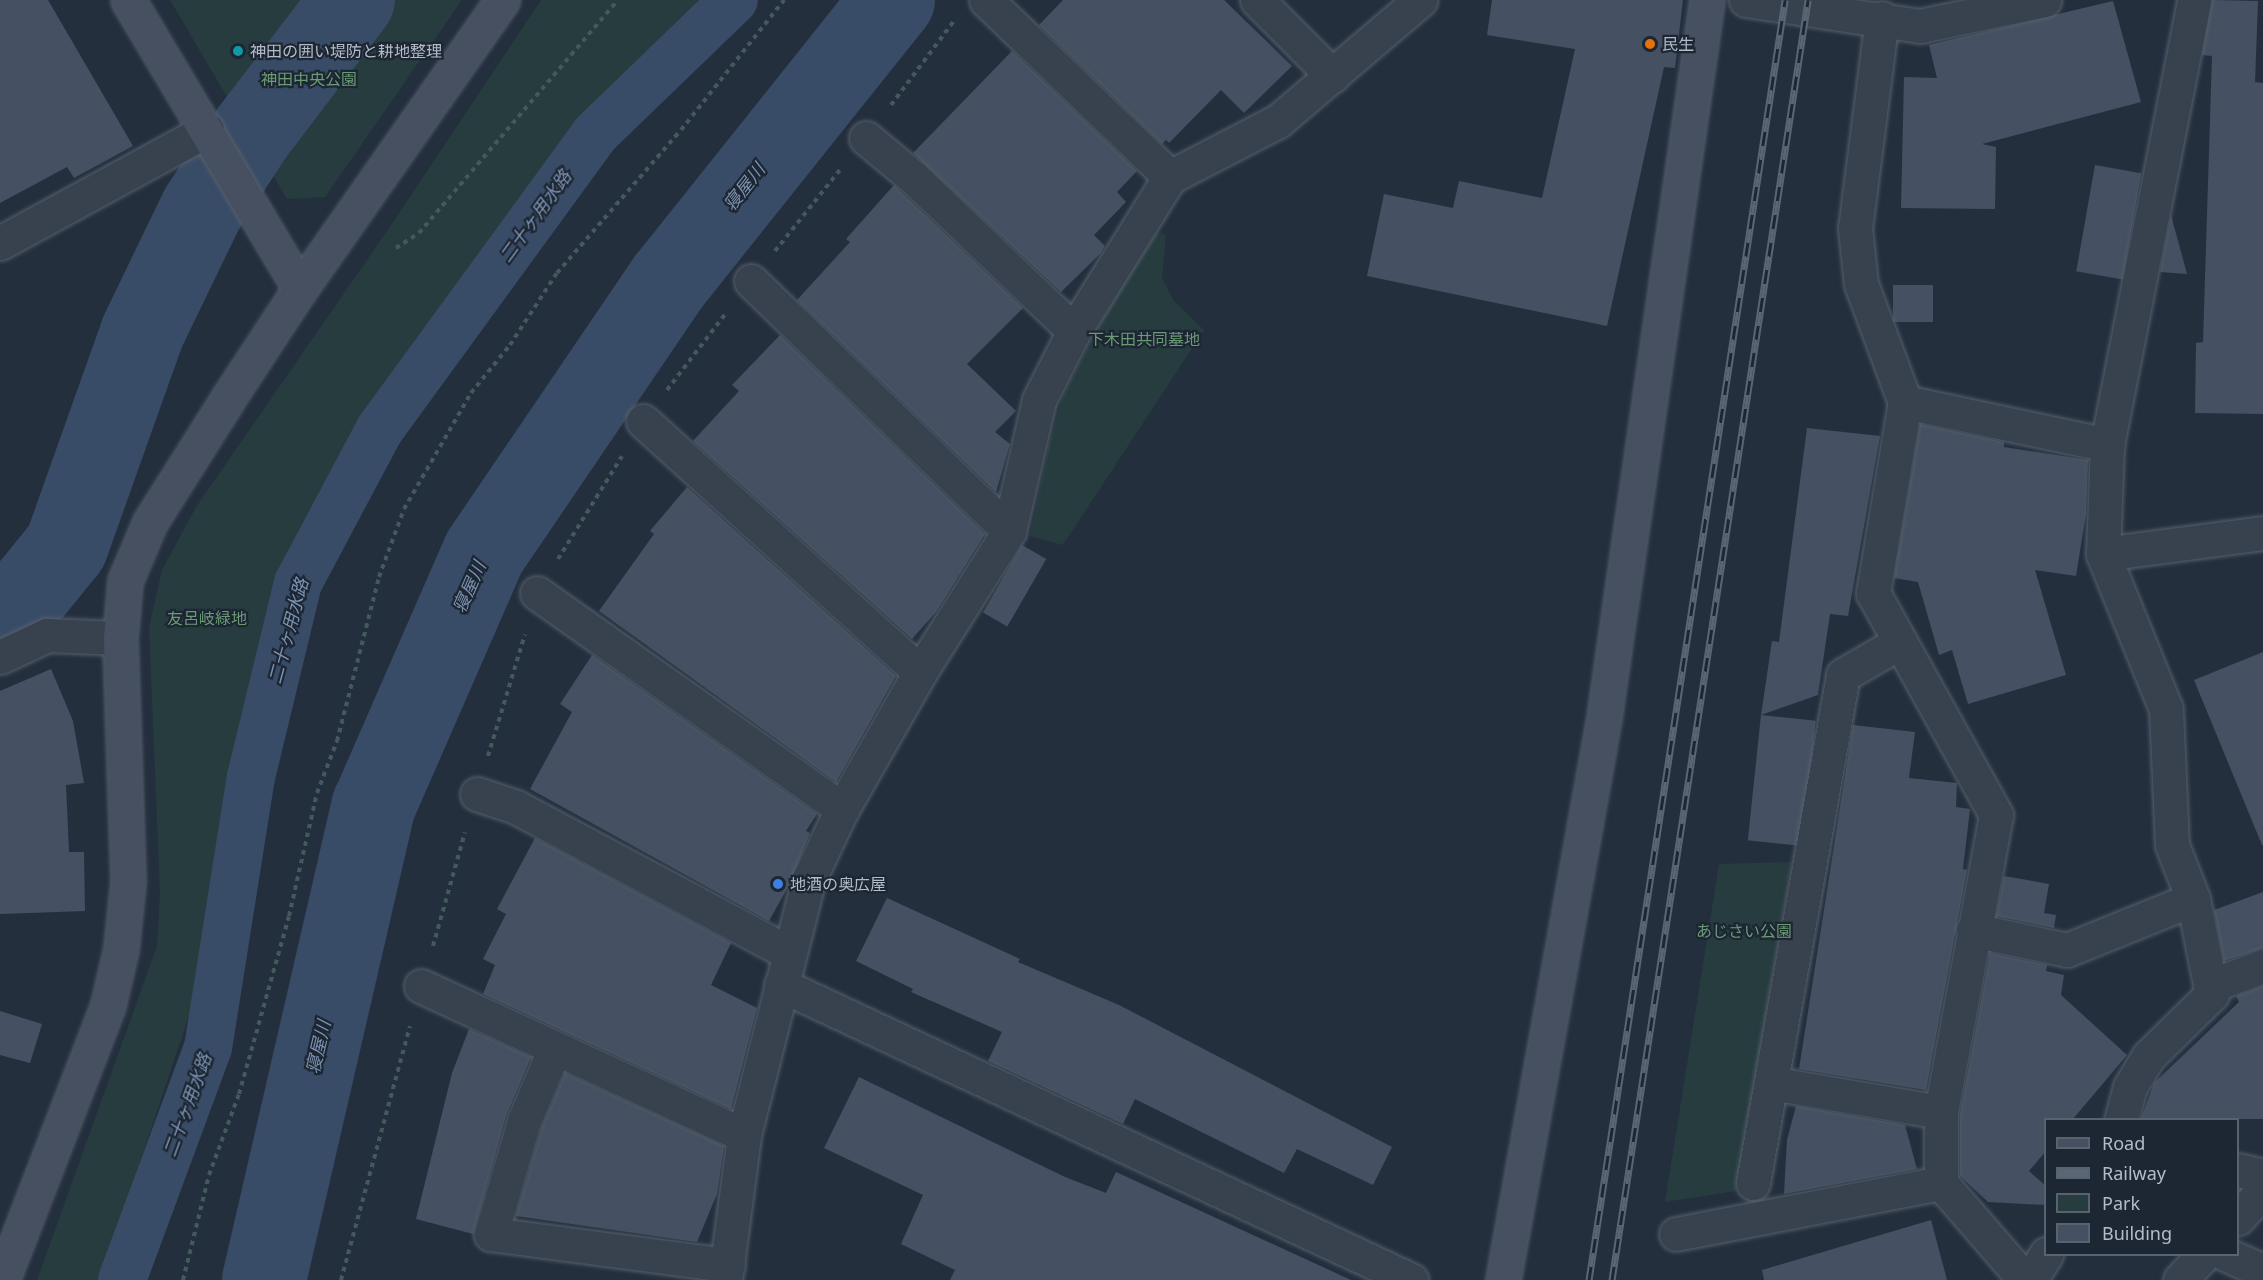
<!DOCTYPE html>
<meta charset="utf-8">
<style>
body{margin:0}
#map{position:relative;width:2263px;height:1280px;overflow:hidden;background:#242f3e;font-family:"Noto Sans","Noto Sans JP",sans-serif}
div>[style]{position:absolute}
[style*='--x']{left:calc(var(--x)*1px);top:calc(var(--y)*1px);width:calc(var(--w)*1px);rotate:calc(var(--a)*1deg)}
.green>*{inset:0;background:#263c3f}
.canal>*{height:48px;margin:-24px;padding:0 24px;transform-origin:24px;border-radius:24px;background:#394c67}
.river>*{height:84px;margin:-42px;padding:0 42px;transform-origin:42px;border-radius:42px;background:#394c67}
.building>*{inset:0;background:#455162;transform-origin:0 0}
.path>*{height:4px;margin-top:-2px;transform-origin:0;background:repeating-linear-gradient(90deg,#44595c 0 4.5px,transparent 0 9px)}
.roads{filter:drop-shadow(0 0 2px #565f6c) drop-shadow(0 0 2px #565f6c)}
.street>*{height:33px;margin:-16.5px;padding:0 16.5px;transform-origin:16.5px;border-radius:16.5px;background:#38414e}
.secondary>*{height:33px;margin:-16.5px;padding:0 16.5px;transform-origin:16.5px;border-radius:16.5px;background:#465061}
.rail>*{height:7px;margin-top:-3.5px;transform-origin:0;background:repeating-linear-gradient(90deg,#1d2633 0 14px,#5a6575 0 28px);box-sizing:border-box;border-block:2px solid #5a6575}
.dots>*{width:16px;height:16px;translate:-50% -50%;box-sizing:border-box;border:3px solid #1d2633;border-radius:50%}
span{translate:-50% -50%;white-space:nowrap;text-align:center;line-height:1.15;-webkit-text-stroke:4.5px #1d2633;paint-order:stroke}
.poi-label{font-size:16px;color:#b4bcc9}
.left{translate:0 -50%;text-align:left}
.park-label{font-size:16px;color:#6b9a76}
.water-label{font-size:18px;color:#7c92b1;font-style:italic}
.legend{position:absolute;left:2044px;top:1118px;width:195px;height:138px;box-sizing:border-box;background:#1d2633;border:2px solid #59626f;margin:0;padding:8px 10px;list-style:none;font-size:18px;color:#b4bcc9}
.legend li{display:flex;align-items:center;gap:12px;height:30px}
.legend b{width:30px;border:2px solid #59626f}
</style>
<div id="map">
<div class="green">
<div style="clip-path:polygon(170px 0,462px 0,325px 197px,287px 199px)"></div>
<div style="clip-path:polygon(541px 0,713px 0,570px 132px,339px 462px,296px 537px,266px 612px,202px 977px,105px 1266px,100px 1280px,37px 1280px,157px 946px,160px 893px,149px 627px,162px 570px,196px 507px,385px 234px)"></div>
<div style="clip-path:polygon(1149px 230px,1166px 235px,1162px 278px,1174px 301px,1204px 330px,1063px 545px,1030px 536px,1049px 443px,1063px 396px)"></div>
<div style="clip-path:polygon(1792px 862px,1736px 1191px,1665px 1202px,1719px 864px)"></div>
</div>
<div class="canal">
<div style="--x:122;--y:1280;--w:247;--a:-69.7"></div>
<div style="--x:208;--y:1048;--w:274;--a:-81"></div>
<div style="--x:251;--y:777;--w:200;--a:-76.4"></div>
<div style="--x:298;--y:583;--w:174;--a:-62"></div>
<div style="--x:380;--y:429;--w:365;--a:-53.9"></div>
<div style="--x:595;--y:134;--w:193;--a:-44"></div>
</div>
<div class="river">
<div style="--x:0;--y:616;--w:40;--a:-40"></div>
<div style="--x:31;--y:590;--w:55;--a:-50.9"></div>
<div style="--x:66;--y:547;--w:227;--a:-70.4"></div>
<div style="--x:142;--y:333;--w:138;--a:-64.2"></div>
<div style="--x:202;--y:209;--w:90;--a:-56.8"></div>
<div style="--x:251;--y:134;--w:168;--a:-52.7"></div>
<div style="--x:264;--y:1280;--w:488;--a:-77"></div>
<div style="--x:374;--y:805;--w:275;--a:-66.4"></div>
<div style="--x:484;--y:553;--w:329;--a:-55.8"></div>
<div style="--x:669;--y:281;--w:359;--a:-51.4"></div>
</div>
<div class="building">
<div style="clip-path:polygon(0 0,48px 0,133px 146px,74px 178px,67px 167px,0 203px)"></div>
<div style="clip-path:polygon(1063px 0,1224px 0,1292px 66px,1244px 113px,1221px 90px,1169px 143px,1166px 140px,1162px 144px,1039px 25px)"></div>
<div style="clip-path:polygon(1492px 0,1683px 0,1675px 68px,1664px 67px,1607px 326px,1367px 276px,1384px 194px,1453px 208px,1459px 181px,1542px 198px,1575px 49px,1487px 35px)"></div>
<div style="clip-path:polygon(2212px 0,2258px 1px,2255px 82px,2263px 83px,2263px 414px,2195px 413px,2196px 343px,2203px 342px,2212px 56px,2202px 55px)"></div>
<div style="clip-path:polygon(2113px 1px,2141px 102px,1982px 144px,1996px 147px,1995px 209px,1901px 208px,1904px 77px,1937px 78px,1929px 45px)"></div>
<div style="clip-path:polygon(1012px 51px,1137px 171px,1117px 192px,1126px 202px,1094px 235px,1105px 246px,1100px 254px,1061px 292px,913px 153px)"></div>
<div style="left:2095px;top:165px;width:47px;height:108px;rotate:10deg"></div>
<div style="clip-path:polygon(894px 185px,1023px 308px,967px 364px,1016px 411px,995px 432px,1010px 444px,996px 492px,797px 300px,850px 242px,846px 239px)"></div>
<div style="clip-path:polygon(2171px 215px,2187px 274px,2160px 272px)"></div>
<div style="left:1893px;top:285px;width:40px;height:37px"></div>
<div style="clip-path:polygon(780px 335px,985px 534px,936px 612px,912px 639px,693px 441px,739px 391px,732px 385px)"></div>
<div style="clip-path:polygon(1920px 424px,2004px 442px,2004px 447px,2088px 460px,2086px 514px,2076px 576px,2035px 570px,2066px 675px,1968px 704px,1952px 650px,1939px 655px,1918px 582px,1894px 578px)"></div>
<div style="clip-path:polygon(1807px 428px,1880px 436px,1848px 616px,1830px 614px,1818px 695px,1761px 715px,1772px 641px,1779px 642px)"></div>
<div style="clip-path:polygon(687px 487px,896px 676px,836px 782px,599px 611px,654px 534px,650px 531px)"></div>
<div style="left:1022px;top:545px;width:28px;height:78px;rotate:30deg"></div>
<div style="clip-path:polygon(2263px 652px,2263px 845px,2262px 845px,2194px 680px)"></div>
<div style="clip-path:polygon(592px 655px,817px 814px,806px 831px,810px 833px,788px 887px,769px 921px,530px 789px,572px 712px,560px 704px)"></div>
<div style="clip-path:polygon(51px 669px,73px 721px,84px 783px,66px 785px,69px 852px,84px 852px,85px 911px,0 914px,0 691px)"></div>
<div style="left:1761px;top:715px;width:55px;height:126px;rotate:6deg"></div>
<div style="clip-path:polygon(1853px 725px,1915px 732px,1909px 778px,1957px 783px,1956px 807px,1970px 809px,1963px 869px,1967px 870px,1926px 1090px,1799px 1069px)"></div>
<div style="clip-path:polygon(535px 838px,731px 943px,711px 985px,757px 1008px,731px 1109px,483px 994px,495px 965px,483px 959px,506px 914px,497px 909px)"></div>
<div style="clip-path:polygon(2004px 876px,2049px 884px,2044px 913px,2056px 915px,2054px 928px,1996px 916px)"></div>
<div style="clip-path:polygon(2263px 892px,2263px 948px,2224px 961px,2214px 910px)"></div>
<div style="clip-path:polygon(887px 898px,1020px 959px,1018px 962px,1119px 1005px,1392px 1147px,1373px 1185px,1297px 1149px,1284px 1173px,1135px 1099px,1123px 1124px,988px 1061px,1002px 1032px,911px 992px,913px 989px,856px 961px)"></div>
<div style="clip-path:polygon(1990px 953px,2047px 965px,2046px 971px,2064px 975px,2061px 995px,2127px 1055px,2073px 1119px,2046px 1119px,2046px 1151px,2029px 1171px,2046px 1186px,2046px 1205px,1988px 1202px,1960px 1176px,1960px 1114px)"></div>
<div style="clip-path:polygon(2263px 986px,2263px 1119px,2141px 1119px,2154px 1083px,2239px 1002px,2236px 996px)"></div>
<div style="clip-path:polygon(0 1011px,42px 1024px,30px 1063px,0 1055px)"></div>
<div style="clip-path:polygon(469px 1029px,531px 1057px,506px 1116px,473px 1234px,416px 1219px,452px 1073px)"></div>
<div style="clip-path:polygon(565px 1073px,724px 1146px,717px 1194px,697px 1242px,516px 1216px,542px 1127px)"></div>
<div style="clip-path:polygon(859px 1077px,1065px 1177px,1106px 1193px,1116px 1172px,1351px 1280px,950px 1280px,955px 1270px,901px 1244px,923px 1195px,824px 1148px)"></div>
<div style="clip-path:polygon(1796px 1106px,1905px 1125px,1917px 1169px,1784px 1194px,1787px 1140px)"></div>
<div style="clip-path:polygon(1931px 1220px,1947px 1280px,1764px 1280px,1762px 1270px)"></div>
</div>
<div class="path">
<div style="--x:891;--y:105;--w:104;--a:-53.2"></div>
<div style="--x:396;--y:248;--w:27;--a:-33"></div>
<div style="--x:419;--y:233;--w:306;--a:-49.5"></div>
<div style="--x:775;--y:251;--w:104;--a:-51.3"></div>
<div style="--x:667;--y:390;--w:97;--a:-52.5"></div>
<div style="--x:558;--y:559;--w:121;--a:-58.1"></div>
<div style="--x:488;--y:756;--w:127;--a:-73.1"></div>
<div style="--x:433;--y:946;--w:118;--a:-74.3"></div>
<div style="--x:183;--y:1280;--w:108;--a:-76.1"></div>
<div style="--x:209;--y:1175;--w:86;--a:-69.7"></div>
<div style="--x:239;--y:1094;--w:185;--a:-74.3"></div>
<div style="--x:289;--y:916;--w:126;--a:-77.2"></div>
<div style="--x:317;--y:793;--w:56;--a:-69"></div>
<div style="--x:337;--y:741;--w:169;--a:-75.6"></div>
<div style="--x:379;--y:577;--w:72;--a:-69.8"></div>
<div style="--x:404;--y:509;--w:134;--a:-60"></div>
<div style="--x:471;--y:393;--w:62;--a:-50.9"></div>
<div style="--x:510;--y:345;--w:86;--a:-56.9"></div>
<div style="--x:557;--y:273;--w:189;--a:-49.1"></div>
<div style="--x:681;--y:130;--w:166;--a:-51.6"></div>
<div style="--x:341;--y:1280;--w:263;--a:-74.8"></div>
</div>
<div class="roads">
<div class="street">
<div style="--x:986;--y:0;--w:255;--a:43.9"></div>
<div style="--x:1257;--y:0;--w:107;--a:45"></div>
<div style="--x:1746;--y:0;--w:176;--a:8.5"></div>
<div style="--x:1920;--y:26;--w:127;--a:-11.8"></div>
<div style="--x:1882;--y:18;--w:212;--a:97.3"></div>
<div style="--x:1855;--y:228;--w:56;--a:83.9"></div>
<div style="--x:1861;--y:284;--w:126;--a:69.6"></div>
<div style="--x:1905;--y:402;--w:194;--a:99.5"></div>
<div style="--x:1873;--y:593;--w:254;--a:61"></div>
<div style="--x:1996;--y:815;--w:302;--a:100.5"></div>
<div style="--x:1941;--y:1112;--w:71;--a:90"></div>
<div style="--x:1941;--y:1183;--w:128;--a:49.1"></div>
<div style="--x:866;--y:138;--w:62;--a:39.8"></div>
<div style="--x:914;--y:178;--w:221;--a:43.7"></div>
<div style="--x:0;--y:243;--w:236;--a:-28.6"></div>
<div style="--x:751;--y:281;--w:359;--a:44.1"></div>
<div style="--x:1905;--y:402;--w:207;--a:12"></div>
<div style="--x:2107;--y:445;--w:109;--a:92.1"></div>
<div style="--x:2103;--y:554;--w:167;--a:67.9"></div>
<div style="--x:2166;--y:709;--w:136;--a:87.5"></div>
<div style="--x:2172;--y:845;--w:58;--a:68.7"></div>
<div style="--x:2193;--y:899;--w:97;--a:78.7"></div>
<div style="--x:2212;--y:994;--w:90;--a:135.5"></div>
<div style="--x:2148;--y:1057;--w:35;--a:121"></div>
<div style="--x:2130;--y:1087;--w:34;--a:105"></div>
<div style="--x:643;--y:421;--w:374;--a:42.2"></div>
<div style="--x:2107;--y:445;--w:453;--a:-78.9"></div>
<div style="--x:2103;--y:554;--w:161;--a:-7.5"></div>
<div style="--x:537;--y:593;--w:374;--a:35.3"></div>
<div style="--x:0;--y:657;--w:52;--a:-25.1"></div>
<div style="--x:47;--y:635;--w:73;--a:2.4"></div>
<div style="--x:477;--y:794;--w:41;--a:18.4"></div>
<div style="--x:516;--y:807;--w:308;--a:28.1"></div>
<div style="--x:1973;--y:930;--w:96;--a:12"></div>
<div style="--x:2067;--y:950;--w:136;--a:-22"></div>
<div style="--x:781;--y:985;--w:696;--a:25.09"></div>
<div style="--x:421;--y:986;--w:356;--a:24.8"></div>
<div style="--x:2210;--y:986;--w:57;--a:-20.7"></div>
<div style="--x:555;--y:1048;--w:79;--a:113"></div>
<div style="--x:524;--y:1121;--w:118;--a:106.3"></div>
<div style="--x:491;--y:1234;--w:239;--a:7.5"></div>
<div style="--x:1771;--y:1083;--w:172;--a:9.7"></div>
<div style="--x:2238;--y:1170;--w:26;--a:13"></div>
<div style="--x:1753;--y:1183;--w:516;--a:-79.95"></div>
<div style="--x:1843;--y:675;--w:66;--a:-30.1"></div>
<div style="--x:2238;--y:1218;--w:38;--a:-48"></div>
<div style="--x:1676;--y:1234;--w:270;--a:-10.9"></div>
<div style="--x:2225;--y:1254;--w:42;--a:24.1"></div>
<div style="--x:725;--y:1280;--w:146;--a:-82.5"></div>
<div style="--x:744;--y:1135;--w:264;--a:-75.8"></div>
<div style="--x:809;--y:879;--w:77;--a:-64.8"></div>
<div style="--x:842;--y:809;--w:158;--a:-60.3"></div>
<div style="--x:920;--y:672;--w:167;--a:-57.7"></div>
<div style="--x:1009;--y:531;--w:134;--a:-77.1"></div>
<div style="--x:1039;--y:400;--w:77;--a:-63.1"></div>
<div style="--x:1074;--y:331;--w:181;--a:-58.1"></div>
<div style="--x:1170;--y:177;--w:122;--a:-27.4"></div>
<div style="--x:1278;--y:121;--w:187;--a:-40.4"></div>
<div style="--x:2030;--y:1280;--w:31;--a:-58"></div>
<div style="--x:2180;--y:1280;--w:35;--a:-47"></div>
</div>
<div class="secondary">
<div style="--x:128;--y:0;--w:336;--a:59.2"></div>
<div style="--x:2;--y:1280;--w:295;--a:-68.9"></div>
<div style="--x:108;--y:1005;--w:57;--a:-76.9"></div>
<div style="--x:121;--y:949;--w:68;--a:-84.1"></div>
<div style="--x:128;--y:881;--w:243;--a:-91.9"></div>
<div style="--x:120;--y:638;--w:57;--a:-85"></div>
<div style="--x:125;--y:581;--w:64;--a:-67"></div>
<div style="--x:150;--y:522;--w:144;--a:-57.7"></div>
<div style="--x:227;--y:400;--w:133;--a:-56.7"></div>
<div style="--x:300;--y:289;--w:353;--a:-55"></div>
<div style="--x:1503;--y:1280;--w:571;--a:-79.81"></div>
<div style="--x:1604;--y:718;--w:725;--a:-81.84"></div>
</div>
</div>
<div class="rail">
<div style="--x:1589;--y:1280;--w:1295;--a:-81.29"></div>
<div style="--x:1612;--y:1280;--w:1295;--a:-81.29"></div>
</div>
<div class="dots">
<div style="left:1650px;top:44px;background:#e8710a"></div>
<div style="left:238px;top:51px;background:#0f9aa8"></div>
<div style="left:778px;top:884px;background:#3f7fe0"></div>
</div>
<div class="poi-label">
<span class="left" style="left:1662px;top:44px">民生</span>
<span class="left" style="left:250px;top:51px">神田の囲い堤防と耕地整理</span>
<span class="left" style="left:790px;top:884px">地酒の奥広屋</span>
</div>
<div class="park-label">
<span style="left:309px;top:79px">神田中央公園</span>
<span style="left:1144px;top:339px">下木田共同墓地</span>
<span style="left:207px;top:618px">友呂岐緑地</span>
<span style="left:1744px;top:931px">あじさい公園</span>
</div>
<div class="water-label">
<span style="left:744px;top:187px;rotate:-52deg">寝屋川</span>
<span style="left:535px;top:216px;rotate:-54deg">二十ヶ用水路</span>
<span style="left:469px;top:587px;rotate:-66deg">寝屋川</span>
<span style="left:288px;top:631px;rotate:-75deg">二十ヶ用水路</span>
<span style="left:318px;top:1047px;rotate:-77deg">寝屋川</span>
<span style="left:187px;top:1105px;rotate:-70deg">二十ヶ用水路</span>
</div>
<ul class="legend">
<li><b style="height:8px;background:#465061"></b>Road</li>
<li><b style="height:8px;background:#5a6575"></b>Railway</li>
<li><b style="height:16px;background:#263c3f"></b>Park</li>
<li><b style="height:16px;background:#455162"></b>Building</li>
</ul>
</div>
